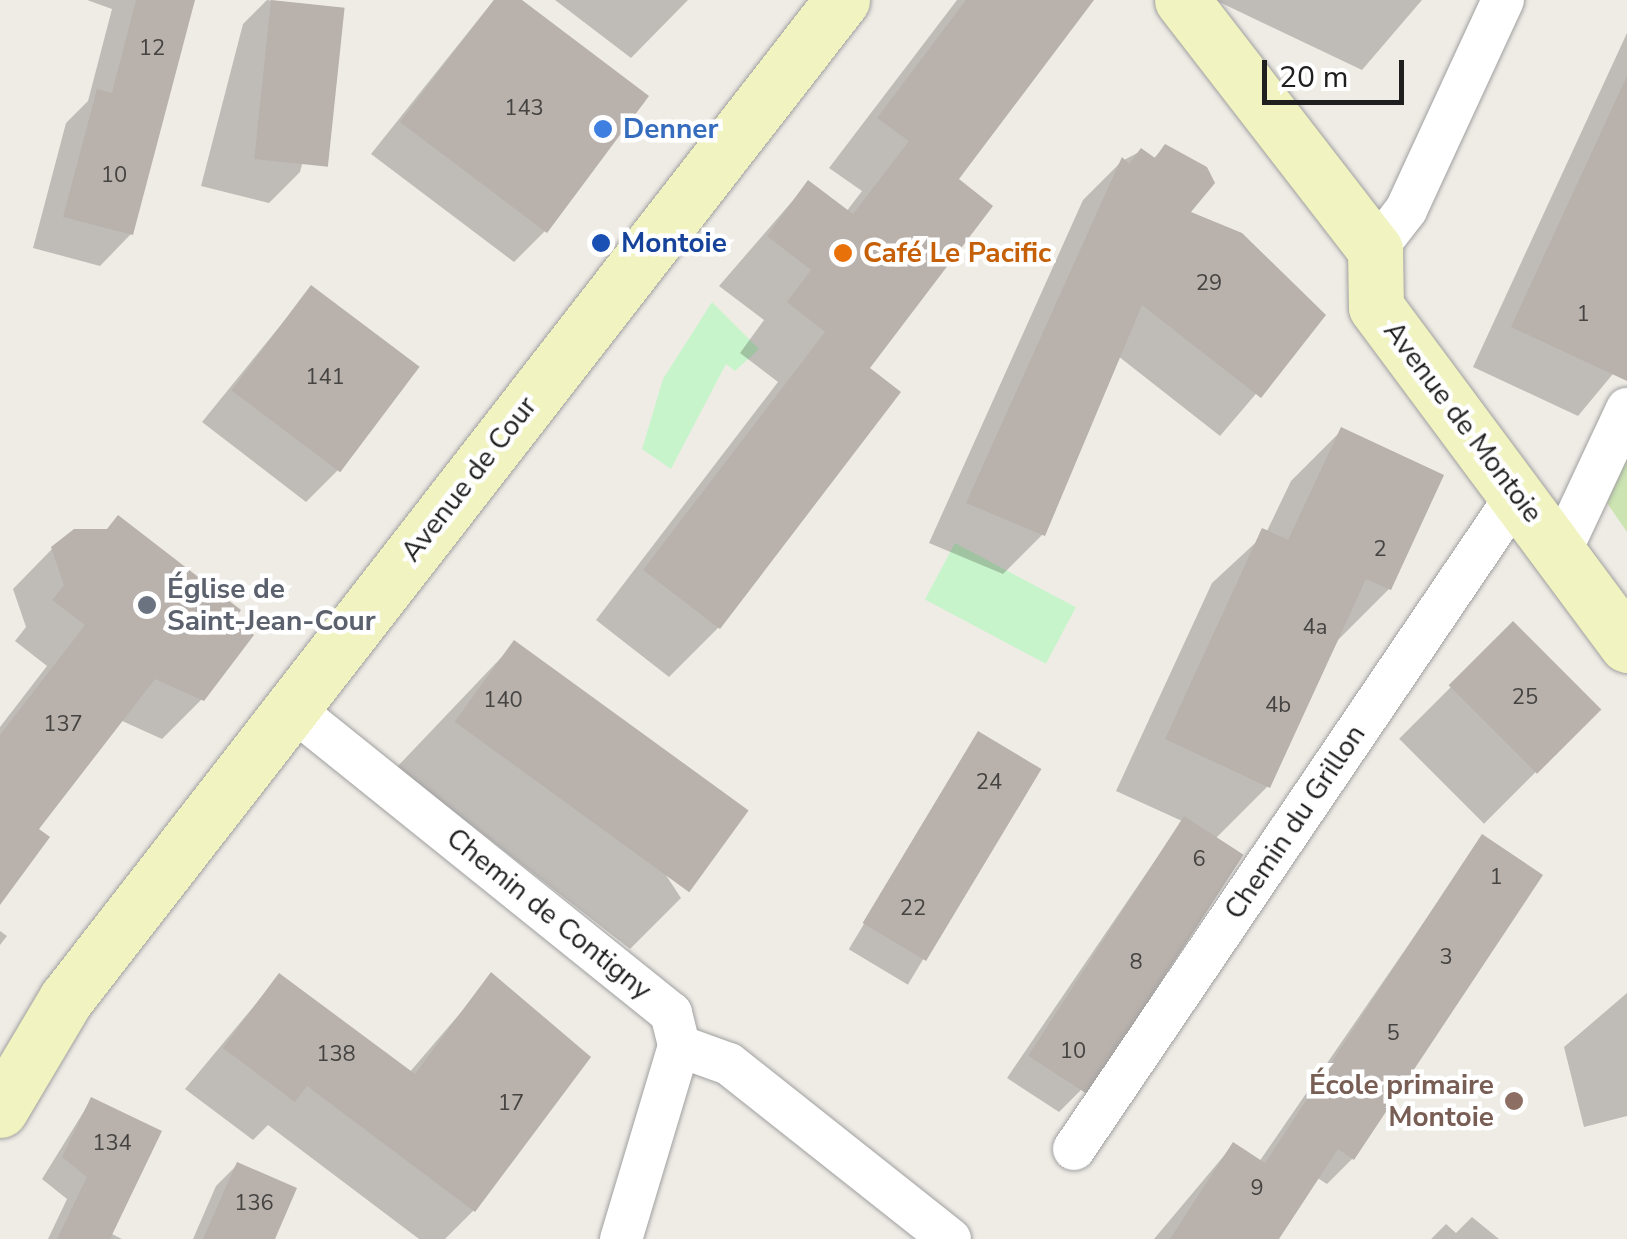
<!DOCTYPE html>
<meta charset="utf-8">
<style>
body{margin:0}
#map{position:relative;width:1627px;height:1239px;overflow:hidden;background:#efece6;font-family:"Nunito Sans",sans-serif}
div>[style]{position:absolute}
[style*='--x']{left:calc(var(--x)*1px);top:calc(var(--y)*1px);width:calc(var(--w)*1px);rotate:calc(var(--a)*1deg)}
.grass>*{inset:0;background:#cbe4b1}
.park>*{inset:0;background:#c8f4cb;transform-origin:0 0}
.shadow>*{inset:0;background:#0003;transform-origin:0 0}
.building>*{inset:0;background:#b8b1ac;transform-origin:0 0}
.roads{filter:drop-shadow(0 0 2px #a0a0a0) drop-shadow(0 0 2px #a0a0a0)}
.street>*{height:42px;margin:-21px;padding:0 21px;transform-origin:21px;border-radius:21px;background:#fff}
.secondary>*{height:55px;margin:-27.5px;padding:0 27.5px;transform-origin:27.5px;border-radius:27.5px;background:#f1f3c0}
.dots>*{width:28px;height:28px;translate:-50% -50%;box-sizing:border-box;border:5px solid #fff;border-radius:50%}
span{translate:-50% -50%;white-space:nowrap;text-align:center;line-height:1.15;-webkit-text-stroke:9px #fff;paint-order:stroke}
.number-label{font-size:22px;color:#454442}
.number-label span{-webkit-text-stroke-width:0}
.shop-label{font-size:28px;color:#366cbe;font-weight:700}
.left{translate:0 -50%;text-align:left}
.transit-label{font-size:28px;color:#164399;font-weight:700}
.food-label{font-size:28px;color:#c56008;font-weight:700}
.street-label{font-size:28px;color:#1f1f1f}
.worship-label{font-size:28px;color:#5b616d;font-weight:700}
.education-label{font-size:28px;color:#785e54;font-weight:700}
.right{translate:-100% -50%;text-align:right}
.scale{position:absolute;left:1262px;top:60px;width:142px;height:45px;box-sizing:border-box;border:5px solid #1f1f1f;border-top:0;padding-left:12px;font-size:30px;line-height:35px;white-space:nowrap;color:#1f1f1f;-webkit-text-stroke:8px #fff;paint-order:stroke}
</style>
<div id="map">
<div class="grass">
<div style="clip-path:polygon(1627px 458px,1627px 532px,1607px 503px)"></div>
</div>
<div class="park">
<div style="clip-path:polygon(712px 302px,759px 349px,735px 371px,726px 364px,671px 469px,642px 449px,663px 379px)"></div>
<div style="left:955px;top:543px;width:137px;height:64px;rotate:28deg"></div>
</div>
<div class="shadow">
<div style="clip-path:polygon(87px 0,193px 0,131px 234px,100px 266px,33px 248px,66px 123px,88px 101px,112px 9px)"></div>
<div style="clip-path:polygon(267px 0,342px 10px,300px 172px,269px 203px,201px 186px,243px 24px)"></div>
<div style="clip-path:polygon(494px 0,518px 0,545px 231px,514px 262px,371px 154px)"></div>
<div style="clip-path:polygon(555px 0,688px 0,631px 58px)"></div>
<div style="clip-path:polygon(957px 0,1091px 0,956px 180px,866px 368px,718px 628px,669px 677px,596px 620px,778px 382px,740px 353px,764px 320px,719px 286px,808px 183px,846px 212px,862px 191px,829px 168px)"></div>
<div style="clip-path:polygon(1215px 0,1422px 0,1362px 70px)"></div>
<div style="clip-path:polygon(1627px 33px,1627px 357px,1578px 416px,1473px 367px)"></div>
<div style="clip-path:polygon(1165px 147px,1211px 183px,1186px 213px,1323px 315px,1220px 436px,1118px 356px,1043px 534px,1003px 574px,929px 543px,1083px 200px,1122px 161px,1141px 151px,1152px 160px)"></div>
<div style="clip-path:polygon(311px 288px,338px 470px,306px 502px,202px 422px)"></div>
<div style="clip-path:polygon(1342px 430px,1389px 589px,1338px 640px,1268px 786px,1215px 839px,1080px 1091px,1059px 1112px,1007px 1078px,1182px 821px,1116px 791px,1212px 583px,1266px 533px,1291px 481px)"></div>
<div style="clip-path:polygon(52px 549px,231px 620px,202px 699px,162px 739px,120px 720px,35px 829px,0 901px,0 727px,47px 666px,15px 641px,26px 627px,13px 589px)"></div>
<div style="left:1513px;top:625px;width:120px;height:161px;rotate:45deg"></div>
<div style="clip-path:polygon(514px 644px,681px 898px,630px 949px,397px 767px)"></div>
<div style="left:978px;top:734px;width:69px;height:251px;rotate:31deg"></div>
<div style="clip-path:polygon(1482px 838px,1352px 1159px,1327px 1184px,1316px 1177px,1273px 1239px,1154px 1239px,1233px 1145px,1259px 1162px)"></div>
<div style="clip-path:polygon(0 931px,7px 936px,0 945px)"></div>
<div style="clip-path:polygon(279px 976px,409px 1073px,492px 976px,473px 1211px,445px 1239px,419px 1239px,268px 1125px,253px 1140px,185px 1089px)"></div>
<div style="clip-path:polygon(1627px 993px,1627px 1116px,1584px 1127px,1564px 1047px)"></div>
<div style="clip-path:polygon(91px 1100px,110px 1233px,122px 1239px,48px 1239px,67px 1199px,42px 1179px)"></div>
<div style="clip-path:polygon(237px 1165px,273px 1239px,193px 1239px,216px 1186px)"></div>
<div style="clip-path:polygon(1472px 1217px,1499px 1239px,1431px 1239px,1446px 1224px,1456px 1233px)"></div>
</div>
<div class="building">
<div style="clip-path:polygon(136px 0,195px 0,133px 235px,63px 217px,97px 89px,112px 93px)"></div>
<div style="left:271px;top:0;width:74px;height:160px;rotate:6deg"></div>
<div style="clip-path:polygon(494px 0,522px 0,649px 96px,547px 233px,400px 122px)"></div>
<div style="clip-path:polygon(966px 0,1094px 0,959px 179px,993px 206px,870px 368px,901px 392px,720px 629px,643px 570px,825px 332px,787px 302px,811px 270px,767px 236px,808px 180px,853px 214px,909px 141px,877px 118px)"></div>
<div style="clip-path:polygon(1627px 76px,1627px 381px,1511px 327px)"></div>
<div style="clip-path:polygon(1165px 144px,1207px 167px,1215px 183px,1191px 212px,1242px 233px,1326px 315px,1261px 398px,1142px 305px,1045px 536px,966px 503px,1122px 157px,1129px 164px,1141px 148px,1155px 158px)"></div>
<div style="left:311px;top:285px;width:136px;height:132px;rotate:37deg"></div>
<div style="clip-path:polygon(1341px 427px,1444px 475px,1391px 590px,1366px 579px,1270px 788px,1165px 739px,1262px 528px,1288px 540px)"></div>
<div style="clip-path:polygon(118px 515px,241px 610px,234px 620px,254px 635px,204px 701px,155px 679px,39px 829px,50px 837px,0 905px,0 735px,85px 625px,52px 600px,64px 585px,51px 547px,74px 529px,107px 529px)"></div>
<div style="left:1513px;top:621px;width:125px;height:91px;rotate:45deg"></div>
<div style="left:514px;top:640px;width:290px;height:101px;rotate:36deg"></div>
<div style="left:978px;top:731px;width:74px;height:224px;rotate:31deg"></div>
<div style="left:1184px;top:816px;width:71px;height:286px;rotate:33deg"></div>
<div style="clip-path:polygon(1482px 834px,1543px 875px,1354px 1160px,1338px 1149px,1279px 1239px,1170px 1239px,1233px 1142px,1265px 1163px)"></div>
<div style="clip-path:polygon(491px 972px,591px 1057px,475px 1212px,307px 1086px,295px 1102px,223px 1048px,279px 973px,415px 1074px)"></div>
<div style="clip-path:polygon(91px 1097px,162px 1131px,110px 1239px,57px 1239px,87px 1177px,62px 1157px)"></div>
<div style="clip-path:polygon(237px 1162px,297px 1188px,275px 1239px,203px 1239px)"></div>
</div>
<div class="roads">
<div class="street">
<div style="--x:1375;--y:250;--w:51;--a:-52.2"></div>
<div style="--x:1406;--y:210;--w:231;--a:-65.2"></div>
<div style="--x:1561;--y:550;--w:156;--a:-64.9"></div>
<div style="--x:290;--y:707;--w:489;--a:38.8"></div>
<div style="--x:671;--y:1013;--w:34;--a:76"></div>
<div style="--x:679;--y:1046;--w:202;--a:106.7"></div>
<div style="--x:679;--y:1046;--w:53;--a:19.8"></div>
<div style="--x:729;--y:1064;--w:282;--a:38.4"></div>
<div style="--x:1074;--y:1149;--w:790;--a:-55.89"></div>
</div>
<div class="secondary">
<div style="--x:1182;--y:0;--w:316;--a:52.3"></div>
<div style="--x:1375;--y:250;--w:57;--a:89"></div>
<div style="--x:1376;--y:307;--w:421;--a:53.4"></div>
<div style="--x:0;--y:1110;--w:129;--a:-59.3"></div>
<div style="--x:66;--y:999;--w:1265;--a:-52.16"></div>
</div>
</div>
<div class="dots">
<div style="left:603px;top:129px;background:#3f7fe0"></div>
<div style="left:601px;top:243px;background:#1a4fb4"></div>
<div style="left:843px;top:253px;background:#e8710a"></div>
<div style="left:147px;top:605px;background:#6b7280"></div>
<div style="left:1514px;top:1101px;background:#8d6e63"></div>
</div>
<div class="number-label">
<span style="left:152px;top:49px">12</span>
<span style="left:524px;top:109px">143</span>
<span style="left:114px;top:176px">10</span>
<span style="left:1209px;top:284px">29</span>
<span style="left:1583px;top:315px">1</span>
<span style="left:325px;top:378px">141</span>
<span style="left:1380px;top:550px">2</span>
<span style="left:1315px;top:628px">4a</span>
<span style="left:1525px;top:698px">25</span>
<span style="left:503px;top:701px">140</span>
<span style="left:1278px;top:706px">4b</span>
<span style="left:63px;top:725px">137</span>
<span style="left:989px;top:783px">24</span>
<span style="left:1199px;top:860px">6</span>
<span style="left:1496px;top:878px">1</span>
<span style="left:913px;top:909px">22</span>
<span style="left:1446px;top:958px">3</span>
<span style="left:1136px;top:963px">8</span>
<span style="left:1393px;top:1034px">5</span>
<span style="left:1073px;top:1052px">10</span>
<span style="left:336px;top:1055px">138</span>
<span style="left:511px;top:1104px">17</span>
<span style="left:112px;top:1144px">134</span>
<span style="left:1257px;top:1189px">9</span>
<span style="left:254px;top:1204px">136</span>
</div>
<div class="shop-label">
<span class="left" style="left:623px;top:129px">Denner</span>
</div>
<div class="transit-label">
<span class="left" style="left:621px;top:243px">Montoie</span>
</div>
<div class="food-label">
<span class="left" style="left:863px;top:253px">Café Le Pacific</span>
</div>
<div class="street-label">
<span style="left:1463px;top:422px;rotate:53deg">Avenue de Montoie</span>
<span style="left:469px;top:479px;rotate:-52deg">Avenue de Cour</span>
<span style="left:1295px;top:822px;rotate:-56deg">Chemin du Grillon</span>
<span style="left:549px;top:914px;rotate:39deg">Chemin de Contigny</span>
</div>
<div class="worship-label">
<span class="left" style="left:167px;top:605px">Église de<br>Saint-Jean-Cour</span>
</div>
<div class="education-label">
<span class="right" style="left:1494px;top:1101px">École primaire<br>Montoie</span>
</div>
<div class="scale">20 m</div>
</div>
